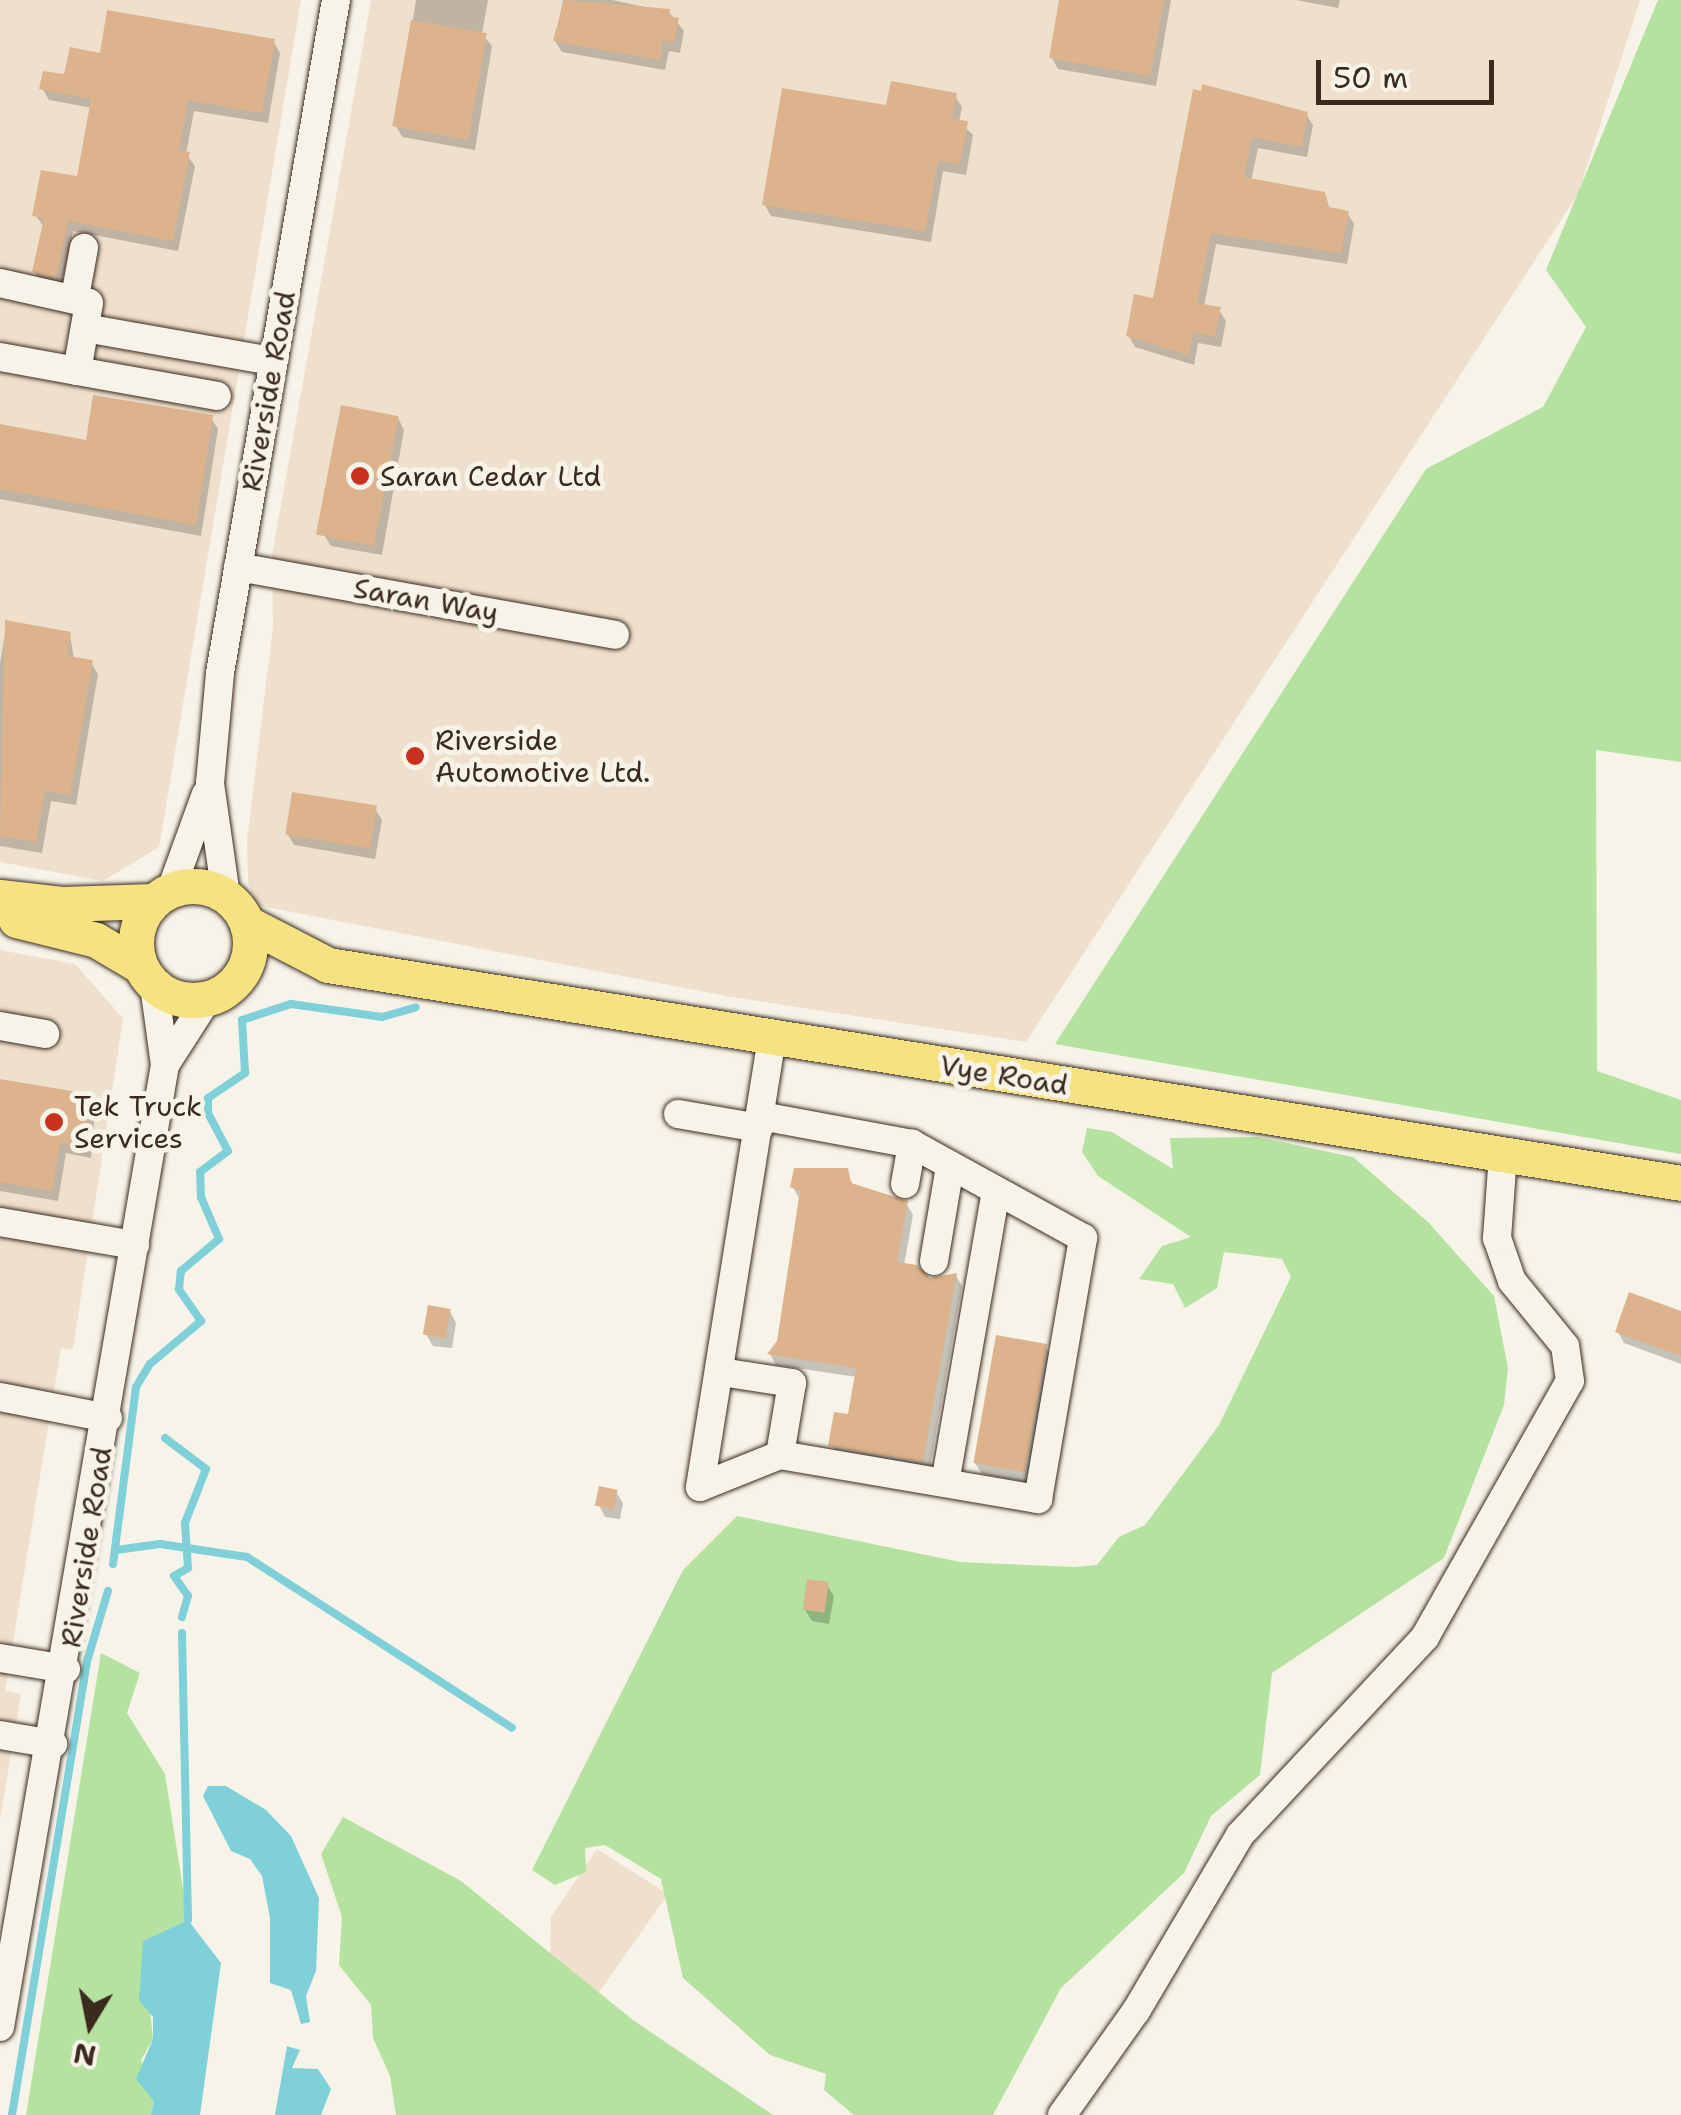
<!DOCTYPE html>
<style>
body{margin:0}
#map{position:relative;width:1681px;height:2115px;overflow:hidden;background:#f7f3e8;font-family:"Shantell Sans",sans-serif}
div>[style]{position:absolute}
[style*='--x']{left:calc(var(--x)*1px);top:calc(var(--y)*1px);width:calc(var(--w)*1px);rotate:calc(var(--a)*1deg)}
.built>*{inset:0;background:#efe0cd}
.green>*{inset:0;background:#b5e2a1}
.water>*{inset:0;background:#7fd0d8}
.shadow>*{inset:0;background:#0003}
.stream>*{height:8px;margin:-4px;padding:0 4px;transform-origin:4px;border-radius:4px;background:#7fd0d8}
.building>*{inset:0;background:#ddb38e;transform-origin:0 0}
.roads{filter:drop-shadow(0 0 2px #3b2a1e) drop-shadow(0 0 2px #3b2a1e)}
.minor>*{height:28px;margin:-14px;padding:0 14px;transform-origin:14px;border-radius:14px;background:#f7f3e8}
.major>*{height:35px;margin:-17.5px;padding:0 17.5px;transform-origin:17.5px;border-radius:17.5px;background:#f7e281}
.major>.ring{margin:-17.5px;padding:0;box-sizing:content-box;background:none;border:35px solid #f7e281;border-radius:50%}
.dots>*{width:28px;height:28px;translate:-50% -50%;box-sizing:border-box;border:5px solid #f7f3e8;border-radius:50%}
span{translate:-50% -50%;white-space:nowrap;text-align:center;line-height:1.15;-webkit-text-stroke:10px #f7f3e8;paint-order:stroke}
.street-label{font-size:28px;color:#3b2a1e}
.poi-label{font-size:28px;color:#3b2a1e}
.left{translate:0 -50%;text-align:left}
.north{position:absolute;left:40px;top:1975px;width:100px;height:100px;-webkit-text-stroke:8px #f7f3e8;paint-order:stroke;rotate:190deg;font-size:28px;font-weight:700;line-height:40px;text-align:center;color:#3b2a1e}
.north::after{content:'';display:block;margin:auto;width:35px;height:45px;background:#3b2a1e;clip-path:polygon(50% 0,100% 100%,50% 72%,0 100%)}
.scale{position:absolute;left:1316px;top:60px;width:178px;height:45px;box-sizing:border-box;border:5px solid #3b2a1e;border-top:0;padding-left:12px;font-size:30px;line-height:35px;white-space:nowrap;color:#3b2a1e;-webkit-text-stroke:8px #f7f3e8;paint-order:stroke}
</style>
<div id="map">
<div class="built">
<div style="clip-path:polygon(0 0,301px 0,159px 847px,103px 881px,0 862px)"></div>
<div style="clip-path:polygon(371px 0,1640px 0,1578px 194px,1026px 1042px,731px 997px,256px 905px,248px 882px,247px 840px,273px 627px,272px 556px)"></div>
<div style="clip-path:polygon(0 950px,75px 964px,123px 1018px,73px 1349px,61px 1348px,5px 1691px,21px 1694px,0 1820px)"></div>
<div style="clip-path:polygon(597px 1849px,668px 1894px,595px 1998px,550px 1967px,551px 1917px)"></div>
</div>
<div class="green">
<div style="clip-path:polygon(1658px 0,1681px 0,1681px 762px,1596px 750px,1597px 1071px,1681px 1100px,1681px 1154px,1055px 1044px,1426px 469px,1543px 407px,1586px 327px,1546px 270px)"></div>
<div style="clip-path:polygon(1087px 1128px,1112px 1132px,1173px 1169px,1170px 1138px,1258px 1137px,1353px 1157px,1428px 1222px,1494px 1296px,1508px 1368px,1504px 1405px,1444px 1558px,1272px 1673px,1260px 1775px,1211px 1816px,1184px 1873px,1061px 1988px,993px 2115px,854px 2115px,824px 2090px,826px 2074px,770px 2055px,683px 1978px,661px 1879px,605px 1845px,585px 1848px,586px 1872px,555px 1885px,532px 1870px,683px 1570px,737px 1516px,960px 1562px,1074px 1567px,1097px 1565px,1119px 1537px,1145px 1525px,1219px 1425px,1291px 1277px,1282px 1259px,1224px 1252px,1217px 1288px,1185px 1308px,1173px 1284px,1139px 1279px,1162px 1246px,1191px 1237px,1098px 1176px,1082px 1152px)"></div>
<div style="clip-path:polygon(101px 1653px,140px 1673px,127px 1713px,165px 1774px,188px 1920px,143px 1941px,153px 2039px,141px 2060px,154px 2101px,151px 2115px,26px 2115px)"></div>
<div style="clip-path:polygon(343px 1817px,461px 1881px,633px 2020px,773px 2115px,396px 2115px,390px 2076px,373px 2038px,371px 2005px,339px 1965px,342px 1917px,321px 1854px)"></div>
</div>
<div class="water">
<div style="clip-path:polygon(208px 1786px,226px 1786px,266px 1810px,291px 1836px,319px 1898px,316px 1971px,306px 1996px,310px 2022px,301px 2024px,291px 1990px,270px 1983px,270px 1918px,262px 1876px,250px 1859px,231px 1851px,203px 1796px)"></div>
<div style="clip-path:polygon(188px 1920px,221px 1963px,200px 2115px,151px 2115px,154px 2101px,136px 2079px,153px 2039px,153px 2017px,139px 2000px,143px 1941px)"></div>
<div style="clip-path:polygon(287px 2046px,300px 2050px,292px 2068px,318px 2069px,331px 2089px,321px 2115px,275px 2115px)"></div>
</div>
<div class="shadow">
<div style="clip-path:polygon(416px 0,488px 0,482px 34px,492px 46px,475px 150px,402px 137px,396px 126px)"></div>
<div style="clip-path:polygon(563px 0,612px 0,669px 12px,684px 31px,680px 53px,669px 51px,665px 70px,562px 52px,555px 41px)"></div>
<div style="clip-path:polygon(1062px 0,1171px 0,1156px 86px,1058px 69px,1052px 58px)"></div>
<div style="clip-path:polygon(1296px 0,1340px 0,1338px 8px)"></div>
<div style="clip-path:polygon(273px 41px,280px 53px,268px 123px,194px 111px,186px 154px,195px 166px,178px 251px,73px 231px,61px 288px,41px 283px,35px 272px,44px 227px,35px 215px,79px 179px,92px 108px,49px 100px,42px 88px,102px 56px)"></div>
<div style="clip-path:polygon(1195px 92px,1306px 114px,1313px 125px,1307px 157px,1258px 148px,1251px 181px,1323px 195px,1331px 210px,1347px 213px,1354px 224px,1347px 264px,1216px 244px,1204px 307px,1219px 310px,1226px 321px,1221px 347px,1198px 343px,1194px 365px,1135px 347px,1129px 336px,1155px 301px)"></div>
<div style="clip-path:polygon(955px 96px,962px 107px,959px 122px,973px 135px,966px 175px,943px 171px,931px 242px,771px 216px,765px 205px,888px 108px)"></div>
<div style="clip-path:polygon(211px 418px,218px 429px,201px 536px,0 499px,0 427px,88px 443px)"></div>
<div style="clip-path:polygon(398px 418px,404px 430px,382px 555px,331px 546px,324px 535px)"></div>
<div style="clip-path:polygon(7px 623px,70px 634px,74px 660px,91px 663px,98px 674px,76px 805px,51px 801px,42px 853px,0 846px,0 663px)"></div>
<div style="clip-path:polygon(375px 809px,382px 820px,375px 859px,294px 845px,287px 833px)"></div>
<div style="clip-path:polygon(0 1082px,88px 1097px,95px 1108px,91px 1158px,66px 1153px,58px 1201px,0 1191px)"></div>
<div style="clip-path:polygon(846px 1171px,854px 1187px,906px 1203px,913px 1215px,904px 1265px,929px 1281px,956px 1276px,962px 1286px,929px 1472px,838px 1456px,831px 1445px,850px 1417px,857px 1377px,776px 1365px,770px 1354px,779px 1342px,799px 1198px,792px 1186px)"></div>
<div style="clip-path:polygon(450px 1311px,456px 1323px,452px 1348px,433px 1346px,426px 1334px)"></div>
<div style="clip-path:polygon(1681px 1313px,1681px 1364px,1624px 1343px,1618px 1332px)"></div>
<div style="clip-path:polygon(1045px 1346px,1052px 1358px,1030px 1483px,982px 1474px,975px 1463px)"></div>
<div style="clip-path:polygon(616px 1492px,623px 1503px,620px 1519px,605px 1517px,599px 1505px)"></div>
<div style="clip-path:polygon(827px 1585px,834px 1596px,829px 1624px,812px 1621px,805px 1610px)"></div>
</div>
<div class="stream">
<div style="--x:165;--y:1438;--w:51;--a:37.1"></div>
<div style="--x:206;--y:1469;--w:58;--a:111.3"></div>
<div style="--x:185;--y:1523;--w:45;--a:86.2"></div>
<div style="--x:188;--y:1568;--w:16;--a:150"></div>
<div style="--x:174;--y:1576;--w:24;--a:55"></div>
<div style="--x:188;--y:1596;--w:22;--a:106"></div>
<div style="--x:116;--y:1550;--w:44;--a:-7.8"></div>
<div style="--x:160;--y:1544;--w:88;--a:8.5"></div>
<div style="--x:247;--y:1557;--w:315;--a:32.8"></div>
<div style="--x:113;--y:1564;--w:178;--a:-82.6"></div>
<div style="--x:136;--y:1387;--w:27;--a:-59"></div>
<div style="--x:150;--y:1364;--w:67;--a:-40.1"></div>
<div style="--x:201;--y:1321;--w:39;--a:-125"></div>
<div style="--x:179;--y:1289;--w:18;--a:-84"></div>
<div style="--x:181;--y:1271;--w:50;--a:-40.1"></div>
<div style="--x:219;--y:1239;--w:46;--a:-113.2"></div>
<div style="--x:201;--y:1197;--w:25;--a:-92"></div>
<div style="--x:200;--y:1172;--w:35;--a:-37"></div>
<div style="--x:228;--y:1151;--w:43;--a:-117.8"></div>
<div style="--x:208;--y:1113;--w:15;--a:-90"></div>
<div style="--x:208;--y:1098;--w:45;--a:-34"></div>
<div style="--x:245;--y:1073;--w:53;--a:-93.2"></div>
<div style="--x:242;--y:1020;--w:52;--a:-18.1"></div>
<div style="--x:291;--y:1004;--w:92;--a:8.1"></div>
<div style="--x:382;--y:1017;--w:35;--a:-16"></div>
<div style="--x:182;--y:1633;--w:287;--a:88.8"></div>
<div style="--x:12;--y:2115;--w:463;--a:-80.6"></div>
<div style="--x:88;--y:1658;--w:70;--a:-73.4"></div>
</div>
<div class="building">
<div style="clip-path:polygon(564px 0,670px 9px,669px 16px,679px 18px,674px 42px,663px 40px,660px 60px,553px 41px)"></div>
<div style="clip-path:polygon(1059px 0,1164px 0,1150px 76px,1049px 58px)"></div>
<div style="clip-path:polygon(107px 10px,275px 39px,262px 113px,188px 100px,179px 150px,190px 152px,173px 241px,68px 221px,56px 278px,32px 272px,44px 218px,32px 216px,41px 170px,77px 176px,91px 99px,39px 89px,43px 71px,64px 74px,70px 47px,100px 53px)"></div>
<div style="left:411px;top:20px;width:77px;height:108px;rotate:10deg"></div>
<div style="clip-path:polygon(891px 81px,957px 93px,952px 119px,968px 121px,960px 164px,938px 161px,925px 231px,762px 205px,782px 88px,886px 105px)"></div>
<div style="clip-path:polygon(1202px 84px,1308px 112px,1302px 147px,1252px 137px,1244px 177px,1325px 192px,1329px 207px,1349px 211px,1341px 253px,1211px 233px,1197px 303px,1221px 307px,1215px 337px,1193px 332px,1188px 355px,1126px 336px,1134px 294px,1153px 298px,1193px 89px,1201px 91px)"></div>
<div style="clip-path:polygon(93px 395px,213px 415px,196px 525px,0 489px,0 424px,86px 440px)"></div>
<div style="left:341px;top:405px;width:59px;height:132px;rotate:11deg"></div>
<div style="clip-path:polygon(5px 620px,71px 632px,67px 656px,93px 660px,70px 795px,45px 791px,36px 842px,0 836px)"></div>
<div style="left:292px;top:792px;width:86px;height:43px;rotate:9deg"></div>
<div style="clip-path:polygon(0 1079px,90px 1094px,86px 1147px,60px 1143px,52px 1191px,0 1182px)"></div>
<div style="clip-path:polygon(794px 1168px,848px 1168px,851px 1183px,908px 1201px,897px 1262px,917px 1265px,930px 1278px,957px 1273px,923px 1462px,828px 1446px,834px 1412px,848px 1414px,856px 1368px,767px 1354px,777px 1341px,800px 1191px,790px 1187px)"></div>
<div style="clip-path:polygon(1629px 1292px,1681px 1311px,1681px 1356px,1615px 1332px)"></div>
<div style="left:428px;top:1305px;width:23px;height:30px;rotate:10deg"></div>
<div style="left:996px;top:1335px;width:52px;height:130px;rotate:10deg"></div>
<div style="left:599px;top:1486px;width:19px;height:20px;rotate:12deg"></div>
<div style="left:807px;top:1579px;width:22px;height:31px;rotate:8deg"></div>
</div>
<div class="roads">
<div class="minor">
<div style="--x:0;--y:283;--w:91;--a:12.7"></div>
<div style="--x:89;--y:303;--w:69;--a:100"></div>
<div style="--x:77;--y:371;--w:78;--a:-169.7"></div>
<div style="--x:75;--y:297;--w:50;--a:-79.6"></div>
<div style="--x:85;--y:328;--w:191;--a:10"></div>
<div style="--x:77;--y:371;--w:142;--a:10.1"></div>
<div style="--x:238;--y:567;--w:383;--a:10.2"></div>
<div style="--x:171;--y:890;--w:102;--a:-70"></div>
<div style="--x:226;--y:896;--w:114;--a:-98.1"></div>
<div style="--x:210;--y:783;--w:110;--a:-84.8"></div>
<div style="--x:220;--y:673;--w:683;--a:-80.22"></div>
<div style="--x:154;--y:985;--w:81;--a:82.2"></div>
<div style="--x:0;--y:1026;--w:46;--a:10.1"></div>
<div style="--x:678;--y:1114;--w:82;--a:9.8"></div>
<div style="--x:905;--y:1184;--w:41;--a:-80.1"></div>
<div style="--x:0;--y:1222;--w:137;--a:9.7"></div>
<div style="--x:934;--y:1261;--w:96;--a:-80.4"></div>
<div style="--x:721;--y:1372;--w:72;--a:8.8"></div>
<div style="--x:792;--y:1383;--w:73;--a:99.5"></div>
<div style="--x:0;--y:1397;--w:110;--a:11"></div>
<div style="--x:945;--y:1483;--w:297;--a:-80.1"></div>
<div style="--x:700;--y:1487;--w:86;--a:-21.8"></div>
<div style="--x:780;--y:1455;--w:262;--a:9.7"></div>
<div style="--x:1038;--y:1499;--w:265;--a:-80.2"></div>
<div style="--x:1083;--y:1238;--w:195;--a:-151.2"></div>
<div style="--x:912;--y:1144;--w:154;--a:-169.5"></div>
<div style="--x:700;--y:1487;--w:455;--a:-80.9"></div>
<div style="--x:0;--y:1658;--w:67;--a:9.5"></div>
<div style="--x:0;--y:1735;--w:54;--a:9.6"></div>
<div style="--x:0;--y:2027;--w:976;--a:-80.27"></div>
<div style="--x:165;--y:1065;--w:80;--a:-57.3"></div>
<div style="--x:1062;--y:2115;--w:128;--a:-54.6"></div>
<div style="--x:1136;--y:2011;--w:204;--a:-59.4"></div>
<div style="--x:1240;--y:1835;--w:271;--a:-46.9"></div>
<div style="--x:1425;--y:1637;--w:294;--a:-60.5"></div>
<div style="--x:1570;--y:1381;--w:35;--a:-98"></div>
<div style="--x:1565;--y:1346;--w:84;--a:-129.2"></div>
<div style="--x:1512;--y:1281;--w:46;--a:-109.2"></div>
<div style="--x:1497;--y:1238;--w:83;--a:-85.9"></div>
</div>
<div class="major">
<div class="ring" style="left:136px;top:886px;width:79px;height:79px"></div>
<div style="--x:0;--y:897;--w:62;--a:6.4"></div>
<div style="--x:62;--y:904;--w:91;--a:-1.9"></div>
<div style="--x:16;--y:920;--w:82;--a:14"></div>
<div style="--x:96;--y:940;--w:51;--a:30.6"></div>
<div style="--x:247;--y:923;--w:91;--a:27.4"></div>
<div style="--x:328;--y:965;--w:1370;--a:9.15"></div>
</div>
</div>
<div class="dots">
<div style="left:360px;top:476px;background:#c8321e"></div>
<div style="left:415px;top:756px;background:#c8321e"></div>
<div style="left:54px;top:1122px;background:#c8321e"></div>
</div>
<div class="street-label">
<span style="left:268px;top:391px;rotate:-80deg">Riverside Road</span>
<span style="left:426px;top:600px;rotate:10deg">Saran Way</span>
<span style="left:1004px;top:1075px;rotate:9deg">Vye Road</span>
<span style="left:86px;top:1547px;rotate:-81deg">Riverside Road</span>
</div>
<div class="poi-label">
<span class="left" style="left:380px;top:476px">Saran Cedar Ltd</span>
<span class="left" style="left:435px;top:756px">Riverside<br>Automotive Ltd.</span>
<span class="left" style="left:74px;top:1122px">Tek Truck<br>Services</span>
</div>
<div class="north">N</div>
<div class="scale">50 m</div>
</div>
